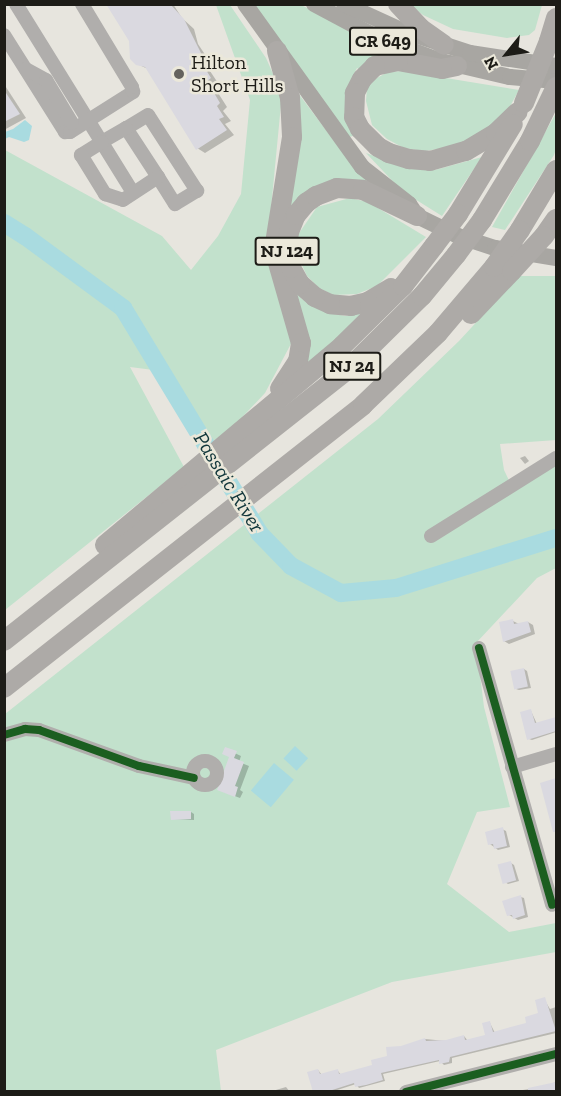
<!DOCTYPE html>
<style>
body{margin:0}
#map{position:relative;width:561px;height:1096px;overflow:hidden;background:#e7e5de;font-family:"Zilla Slab",serif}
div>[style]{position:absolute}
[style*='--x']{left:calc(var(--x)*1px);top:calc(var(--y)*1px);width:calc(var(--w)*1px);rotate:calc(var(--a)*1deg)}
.green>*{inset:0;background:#c2e1cc}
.water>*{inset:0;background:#a9dbe0;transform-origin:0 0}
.shadow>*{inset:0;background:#0003}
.river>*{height:18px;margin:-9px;padding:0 9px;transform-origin:9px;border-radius:9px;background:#a9dbe0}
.building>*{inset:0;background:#dad9e0;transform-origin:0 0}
.minor>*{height:14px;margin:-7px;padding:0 7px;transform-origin:7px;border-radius:7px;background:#b0aeac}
.minor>.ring{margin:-7px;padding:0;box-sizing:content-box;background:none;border:14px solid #b0aeac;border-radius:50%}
.major>*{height:16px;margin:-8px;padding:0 8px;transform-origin:8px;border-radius:8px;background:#a8a6a2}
.highway>*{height:20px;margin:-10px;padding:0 10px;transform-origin:10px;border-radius:10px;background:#adaaa7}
.highway-bridge>*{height:20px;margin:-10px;padding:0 10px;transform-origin:10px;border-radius:10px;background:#adaaa7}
.cycleway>*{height:8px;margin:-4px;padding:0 4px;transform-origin:4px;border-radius:4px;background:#1b5e20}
.dots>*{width:16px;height:16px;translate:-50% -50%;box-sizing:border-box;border:3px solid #ebe8da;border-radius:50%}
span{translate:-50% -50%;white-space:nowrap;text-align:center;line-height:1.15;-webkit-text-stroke:5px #ebe8da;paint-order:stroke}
.shield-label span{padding:2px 4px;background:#ebe8da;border:2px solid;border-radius:4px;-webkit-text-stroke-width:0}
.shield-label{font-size:18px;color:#1d1c17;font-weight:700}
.poi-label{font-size:20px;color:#1d1c17}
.left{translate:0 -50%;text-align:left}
.water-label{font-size:21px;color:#12373b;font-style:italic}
.frame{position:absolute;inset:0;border:6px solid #1d1c17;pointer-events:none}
.north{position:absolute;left:477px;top:24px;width:60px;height:60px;-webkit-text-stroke:4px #ebe8da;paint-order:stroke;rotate:240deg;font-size:16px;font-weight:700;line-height:24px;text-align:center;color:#1d1c17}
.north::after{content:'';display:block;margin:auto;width:21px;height:27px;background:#1d1c17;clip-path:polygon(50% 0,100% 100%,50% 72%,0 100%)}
</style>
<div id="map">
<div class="green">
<div style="clip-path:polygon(216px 5px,230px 5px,266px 58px,282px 94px,267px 250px,294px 338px,265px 393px,233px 427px,213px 441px,169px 372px,130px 367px,184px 467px,5px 610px,5px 150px,162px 236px,191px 270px,218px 236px,241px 194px,250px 100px)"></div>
<div style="clip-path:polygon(253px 5px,301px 5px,401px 54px,360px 70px,357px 68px,353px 76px,345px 97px,345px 107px,353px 136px,345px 138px)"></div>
<div style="clip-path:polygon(410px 5px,542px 5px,535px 30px,529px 35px,507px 38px,453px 29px,423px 15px)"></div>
<div style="clip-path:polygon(403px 71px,519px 90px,508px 110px,478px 136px,446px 148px,424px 151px,404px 148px,387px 139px,372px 125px,366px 101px,367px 88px,375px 79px,388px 72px)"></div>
<div style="clip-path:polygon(298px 93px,350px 162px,371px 184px,288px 215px)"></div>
<div style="clip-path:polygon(556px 113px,556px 149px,554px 155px,505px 230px,492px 227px)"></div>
<div style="clip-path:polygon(366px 153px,402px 166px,435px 170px,482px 157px,442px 216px,402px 191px)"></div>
<div style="clip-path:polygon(350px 198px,368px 202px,426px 237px,377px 286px,357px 294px,333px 295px,319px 288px,307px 276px,300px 261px,295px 239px,317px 207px)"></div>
<div style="clip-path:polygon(519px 276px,556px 276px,556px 440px,500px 444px,504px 470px,514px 491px,556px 464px,556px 568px,537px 578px,476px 643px,484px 707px,510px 807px,477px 812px,447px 884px,509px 932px,556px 923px,556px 952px,392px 982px,216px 1050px,221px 1091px,5px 1092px,5px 714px,378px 419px,459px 341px)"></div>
<div style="clip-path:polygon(292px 286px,302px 299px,329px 313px,346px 316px,363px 313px,302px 372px)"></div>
</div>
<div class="water">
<div style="clip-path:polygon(25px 120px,32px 126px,29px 140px,24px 142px,9px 137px,5px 139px,5px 132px,13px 129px)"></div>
<div style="left:295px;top:746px;width:18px;height:17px;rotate:43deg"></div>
<div style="left:274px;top:763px;width:26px;height:36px;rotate:40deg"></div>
</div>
<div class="shadow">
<div style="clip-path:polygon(107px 4px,173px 4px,182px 18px,194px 29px,198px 44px,208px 59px,204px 62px,218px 83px,213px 85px,227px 107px,223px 111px,231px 121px,225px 124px,234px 135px,205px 153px,197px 148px,148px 69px,137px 64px,130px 41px)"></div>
<div style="clip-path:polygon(4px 84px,26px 118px,4px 130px)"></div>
<div style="clip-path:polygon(525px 456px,529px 461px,525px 464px,520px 458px)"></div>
<div style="clip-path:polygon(513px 621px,519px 624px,528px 622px,533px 625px,535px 634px,509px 644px,504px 641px)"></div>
<div style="clip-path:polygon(524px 669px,527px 671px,531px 688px,519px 690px,516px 689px)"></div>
<div style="clip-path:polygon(531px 711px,537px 724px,556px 719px,556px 732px,532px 740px,529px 739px)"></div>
<div style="clip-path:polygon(226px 749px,241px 756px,239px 762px,249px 766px,240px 790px,243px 792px,240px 798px,224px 792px,231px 757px)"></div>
<div style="clip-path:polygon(556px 780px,556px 829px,554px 827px,542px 784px)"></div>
<div style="clip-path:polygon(191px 812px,194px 814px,194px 820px,172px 819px)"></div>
<div style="clip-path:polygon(502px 829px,506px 831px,510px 847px,498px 850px,490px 844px)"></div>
<div style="clip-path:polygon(511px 863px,514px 865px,519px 881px,508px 884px,505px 882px)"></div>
<div style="clip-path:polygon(521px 897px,524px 898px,528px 917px,518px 920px,509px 915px)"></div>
<div style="clip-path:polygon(544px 999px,550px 1009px,556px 1007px,556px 1033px,452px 1058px,452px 1063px,444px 1065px,440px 1061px,383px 1074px,385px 1081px,359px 1088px,356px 1084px,331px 1092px,316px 1092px,318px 1070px,322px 1075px,338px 1071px,341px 1075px,374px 1066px,401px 1048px,425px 1039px,446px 1041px,464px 1036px,468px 1041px,487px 1036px,490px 1023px,495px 1033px,523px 1026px,540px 1015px)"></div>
<div style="clip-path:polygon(556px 1082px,556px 1092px,510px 1092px,542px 1087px)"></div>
<div style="clip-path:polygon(286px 1087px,290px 1092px,269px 1092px)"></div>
</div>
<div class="river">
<div style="--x:4;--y:223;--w:25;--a:32"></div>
<div style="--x:25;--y:236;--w:122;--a:36.3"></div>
<div style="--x:123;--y:308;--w:263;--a:58.8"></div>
<div style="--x:259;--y:533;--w:46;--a:45.9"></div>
<div style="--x:291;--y:566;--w:57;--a:28.4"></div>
<div style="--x:341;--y:593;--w:55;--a:-5.2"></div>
<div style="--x:396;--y:588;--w:168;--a:-17.4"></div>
</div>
<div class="building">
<div style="clip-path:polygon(106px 4px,170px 4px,184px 19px,202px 55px,198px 57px,211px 78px,207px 81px,220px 103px,217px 106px,224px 117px,219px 119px,227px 130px,196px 150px,145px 67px,136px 65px,130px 59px,129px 41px)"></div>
<div style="clip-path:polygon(4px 90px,20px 114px,4px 122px)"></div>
<div style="clip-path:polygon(513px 619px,514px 624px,528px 621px,531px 632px,503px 642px,499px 622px)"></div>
<div style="left:524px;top:668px;width:19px;height:14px;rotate:78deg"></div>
<div style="clip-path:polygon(531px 709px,535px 723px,556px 717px,556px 731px,527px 740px,520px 712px)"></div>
<div style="clip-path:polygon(225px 747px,237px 751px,234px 758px,244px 762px,235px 786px,238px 787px,235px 797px,217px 790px,229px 757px,222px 754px)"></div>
<div style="clip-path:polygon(556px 778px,556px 832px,553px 832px,540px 783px)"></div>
<div style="clip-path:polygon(170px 811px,191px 811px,191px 819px,171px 820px)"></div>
<div style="clip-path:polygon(503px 827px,507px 846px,494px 849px,493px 844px,488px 845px,485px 832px)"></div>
<div style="left:511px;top:861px;width:20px;height:14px;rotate:75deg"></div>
<div style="clip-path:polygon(521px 895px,525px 915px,513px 919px,512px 915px,507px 916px,502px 901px)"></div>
<div style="clip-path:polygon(545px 997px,556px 1031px,450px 1057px,449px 1062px,439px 1064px,439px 1060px,381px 1073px,383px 1080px,366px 1085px,355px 1087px,354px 1083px,326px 1092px,313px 1092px,307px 1072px,318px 1069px,320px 1074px,338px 1069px,339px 1074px,372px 1065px,371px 1060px,387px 1056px,386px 1047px,401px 1046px,425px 1038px,426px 1041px,446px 1040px,464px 1035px,465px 1040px,485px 1035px,482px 1023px,490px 1021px,493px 1032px,522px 1024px,526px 1023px,525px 1017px,538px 1013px,535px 1000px)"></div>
<div style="clip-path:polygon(556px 1082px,556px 1092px,528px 1092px,528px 1088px)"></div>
</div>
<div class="minor">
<div style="--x:16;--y:4;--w:222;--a:58.2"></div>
<div style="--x:4;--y:35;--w:115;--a:57.8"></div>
<div style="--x:65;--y:132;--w:5;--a:0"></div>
<div style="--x:70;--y:132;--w:75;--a:-32.4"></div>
<div style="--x:133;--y:92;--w:5;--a:-101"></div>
<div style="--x:132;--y:87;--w:97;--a:-121.1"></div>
<div style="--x:26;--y:69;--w:23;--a:29"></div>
<div style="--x:46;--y:80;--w:50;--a:58.8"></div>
<div style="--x:126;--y:128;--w:59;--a:56.9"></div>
<div style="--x:158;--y:177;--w:32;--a:58"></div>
<div style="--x:175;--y:204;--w:26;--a:-31"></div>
<div style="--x:197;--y:191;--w:90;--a:-122.8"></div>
<div style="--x:148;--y:115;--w:26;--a:149"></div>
<div style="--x:126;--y:128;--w:28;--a:150"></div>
<div style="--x:102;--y:142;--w:25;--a:148"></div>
<div style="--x:81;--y:155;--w:46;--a:58.4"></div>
<div style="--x:105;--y:194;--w:19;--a:18"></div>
<div style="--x:123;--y:200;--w:42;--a:-33.3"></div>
<div style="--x:431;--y:536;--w:147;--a:-32"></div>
<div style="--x:479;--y:648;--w:267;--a:74.1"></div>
<div style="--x:4;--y:735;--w:22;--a:-16"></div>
<div style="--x:25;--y:729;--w:14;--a:4"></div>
<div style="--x:39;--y:730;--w:106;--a:19.8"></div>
<div style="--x:139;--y:766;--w:56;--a:12.3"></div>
<div class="ring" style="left:193px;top:761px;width:10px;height:10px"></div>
<div style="--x:512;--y:767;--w:46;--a:-16.5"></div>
<div style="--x:406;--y:1092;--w:155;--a:-14.2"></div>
</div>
<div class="major">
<div style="--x:245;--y:4;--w:201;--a:54.3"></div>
<div style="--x:362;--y:167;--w:60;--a:38.2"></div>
<div style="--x:409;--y:204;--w:14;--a:56"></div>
<div style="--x:417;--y:216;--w:46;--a:26"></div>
<div style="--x:458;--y:236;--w:39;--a:18"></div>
<div style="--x:495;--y:248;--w:62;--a:9.3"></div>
<div style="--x:314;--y:4;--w:70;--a:28"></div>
<div style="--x:376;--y:37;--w:69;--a:20.3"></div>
<div style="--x:441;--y:61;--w:71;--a:13.1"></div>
<div style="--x:510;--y:77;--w:46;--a:5"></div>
<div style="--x:344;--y:4;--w:65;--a:24.6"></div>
<div style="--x:403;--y:31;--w:71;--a:18.2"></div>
<div style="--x:470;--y:53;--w:87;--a:8.6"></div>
</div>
<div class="highway">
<div style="--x:398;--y:4;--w:33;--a:47"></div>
<div style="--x:420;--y:28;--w:29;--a:35"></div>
<div style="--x:549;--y:41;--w:24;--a:-73"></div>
<div style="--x:277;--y:51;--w:49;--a:74.5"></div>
<div style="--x:290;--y:98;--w:39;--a:87"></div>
<div style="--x:292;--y:137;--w:113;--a:99.1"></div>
<div style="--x:274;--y:249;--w:98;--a:74"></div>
<div style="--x:301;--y:343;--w:18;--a:99"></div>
<div style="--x:298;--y:361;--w:33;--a:123"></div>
<div style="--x:457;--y:66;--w:15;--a:169"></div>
<div style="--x:442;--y:69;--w:45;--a:-169.7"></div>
<div style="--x:398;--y:61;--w:24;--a:168"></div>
<div style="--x:375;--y:66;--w:18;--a:135"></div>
<div style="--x:362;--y:79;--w:16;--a:117"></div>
<div style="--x:355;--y:93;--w:24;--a:92"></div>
<div style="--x:354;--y:117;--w:13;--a:63"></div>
<div style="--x:360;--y:129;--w:25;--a:45"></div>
<div style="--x:378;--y:147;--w:13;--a:29"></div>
<div style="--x:389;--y:153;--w:21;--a:17"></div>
<div style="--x:409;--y:159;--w:21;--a:5"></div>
<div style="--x:430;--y:161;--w:37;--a:-16"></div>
<div style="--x:466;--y:151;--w:35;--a:-31"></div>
<div style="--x:496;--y:133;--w:30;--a:-44"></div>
<div style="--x:458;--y:214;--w:105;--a:-58.6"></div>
<div style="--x:482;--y:220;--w:92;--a:-58.7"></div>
<div style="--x:530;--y:141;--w:60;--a:-64.3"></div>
<div style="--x:520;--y:230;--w:70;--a:-59"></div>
<div style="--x:544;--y:236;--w:21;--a:-55"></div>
<div style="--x:391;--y:288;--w:27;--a:149"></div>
<div style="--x:368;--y:302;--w:17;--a:167"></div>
<div style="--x:351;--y:306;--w:21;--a:-175"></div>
<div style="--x:330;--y:304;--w:17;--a:-155"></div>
<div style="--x:315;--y:297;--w:20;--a:-139"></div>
<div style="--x:300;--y:284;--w:18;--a:-119"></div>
<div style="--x:291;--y:268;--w:16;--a:-105"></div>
<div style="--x:287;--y:253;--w:21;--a:-85"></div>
<div style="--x:289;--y:232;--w:18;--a:-68"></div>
<div style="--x:296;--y:215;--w:16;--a:-50"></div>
<div style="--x:306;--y:203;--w:12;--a:-35"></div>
<div style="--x:316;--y:196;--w:22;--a:-21"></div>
<div style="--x:337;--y:188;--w:26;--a:4"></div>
<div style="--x:363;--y:190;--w:60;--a:25.7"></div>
<div style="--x:471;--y:314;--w:59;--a:-46.4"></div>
<div style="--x:105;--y:545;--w:309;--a:-40"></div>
<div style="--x:342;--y:346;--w:86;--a:-44.5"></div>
<div style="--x:403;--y:286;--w:51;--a:-52.2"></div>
<div style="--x:4;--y:641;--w:439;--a:-38.3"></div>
<div style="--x:348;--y:369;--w:104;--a:-44.6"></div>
<div style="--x:422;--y:296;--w:53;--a:-50.3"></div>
<div style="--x:4;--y:688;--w:457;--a:-38.2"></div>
<div style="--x:363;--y:405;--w:104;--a:-43.8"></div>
<div style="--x:438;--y:333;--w:87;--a:-49.7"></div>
</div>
<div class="highway-bridge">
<div style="--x:524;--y:103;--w:67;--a:-68"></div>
<div style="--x:434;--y:246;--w:40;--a:-53"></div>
<div style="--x:456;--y:255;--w:44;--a:-53.4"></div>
<div style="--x:494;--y:267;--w:45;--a:-54.9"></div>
<div style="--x:512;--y:271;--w:47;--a:-47.6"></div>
</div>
<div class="cycleway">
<div style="--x:479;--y:648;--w:267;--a:74.1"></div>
<div style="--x:4;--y:735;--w:22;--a:-16"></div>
<div style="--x:25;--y:729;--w:14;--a:4"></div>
<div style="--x:39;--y:730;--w:106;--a:19.8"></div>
<div style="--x:139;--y:766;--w:56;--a:12.3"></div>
<div style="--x:406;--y:1092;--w:155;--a:-14.2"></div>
</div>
<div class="dots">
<div style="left:179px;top:74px;background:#64625d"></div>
</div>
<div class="shield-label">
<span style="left:383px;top:41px">CR 649</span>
<span style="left:287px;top:251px">NJ 124</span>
<span style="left:352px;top:366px">NJ 24</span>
</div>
<div class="poi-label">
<span class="left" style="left:191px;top:74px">Hilton<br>Short Hills</span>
</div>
<div class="water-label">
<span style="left:229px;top:482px;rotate:58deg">Passaic River</span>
</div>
<div class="frame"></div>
<div class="north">N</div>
</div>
